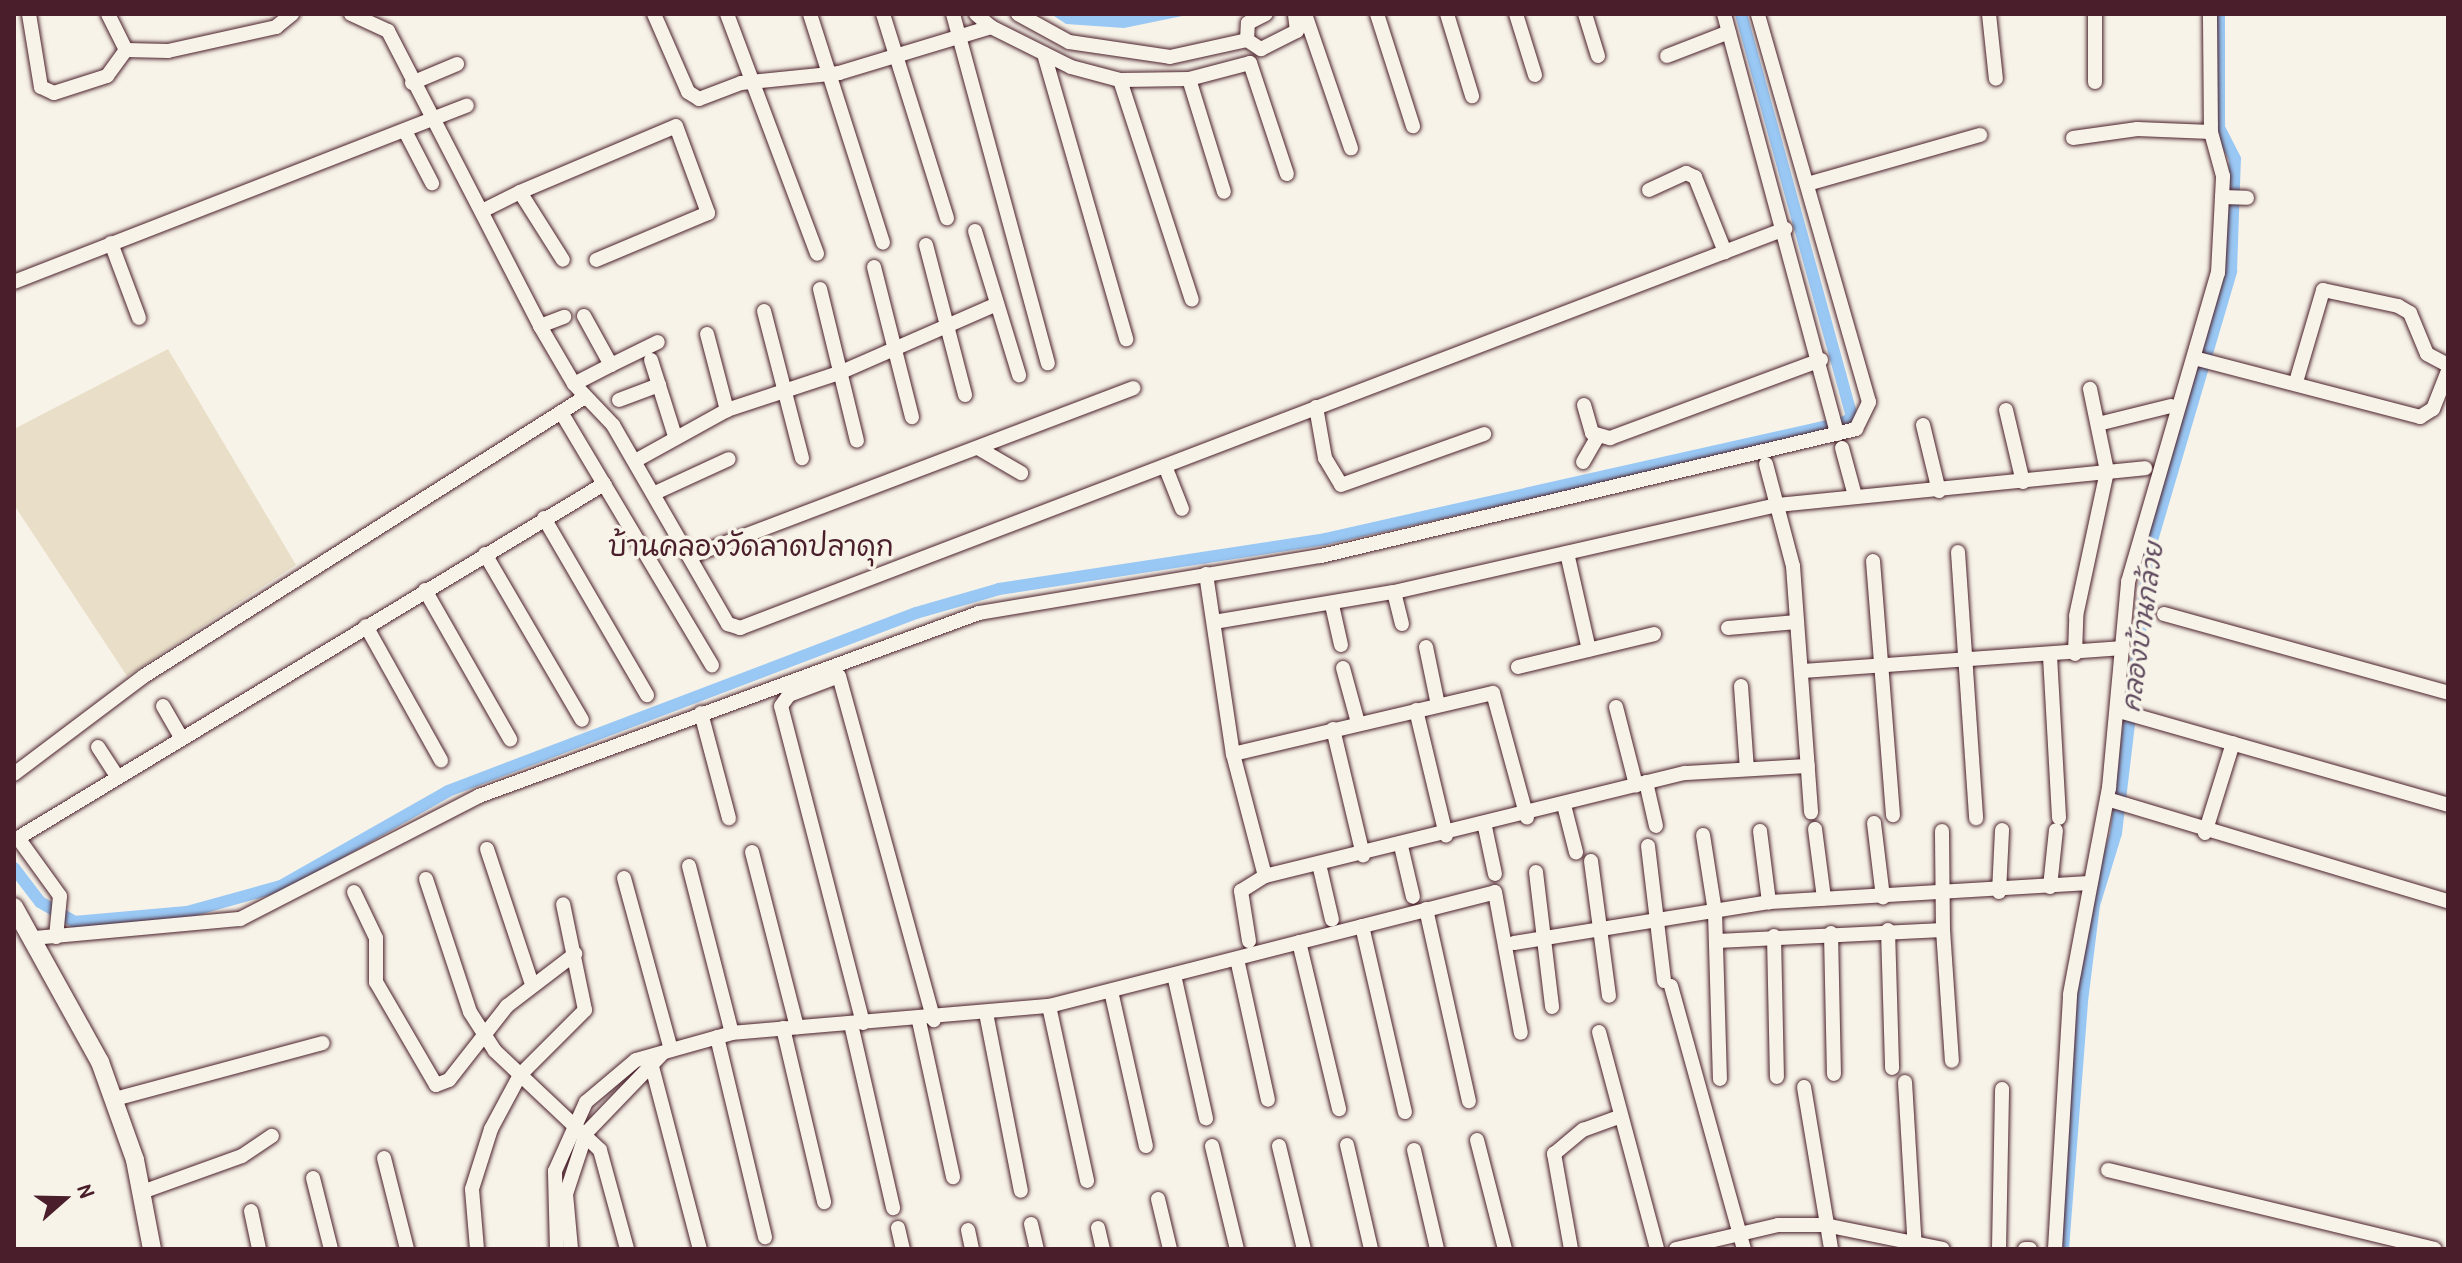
<!DOCTYPE html>
<meta charset="utf-8">
<style>
body{margin:0}
#map{position:relative;width:2462px;height:1263px;overflow:hidden;background:#f7f3e8;font-family:"Patrick Hand","Playpen Sans Thai",sans-serif}
div>[style]{position:absolute}
[style*='--x']{left:calc(var(--x)*1px);top:calc(var(--y)*1px);width:calc(var(--w)*1px);rotate:calc(var(--a)*1deg)}
.built>*{inset:0;background:#e9dfc8}
.water>*{inset:0;background:#99c8f4}
.canal>*{height:12px;margin:-6px;padding:0 6px;transform-origin:6px;border-radius:6px;background:#99c8f4}
.roads{filter:drop-shadow(0 0 2px #4a1f2b) drop-shadow(0 0 2px #4a1f2b)}
.minor>*{height:14px;margin:-7px;padding:0 7px;transform-origin:7px;border-radius:7px;background:#f7f3e8}
.tertiary>*{height:18px;margin:-9px;padding:0 9px;transform-origin:9px;border-radius:9px;background:#f7f3e8}
span{translate:-50% -50%;white-space:nowrap;text-align:center;line-height:1.15;-webkit-text-stroke:7px #f7f3e8;paint-order:stroke}
.water-label{font-size:26px;color:#5e495d;font-style:italic}
.quarter-label{font-size:28px;color:#4a1f2b}
.frame{position:absolute;inset:0;border:16px solid #4a1f2b;pointer-events:none}
.north{position:absolute;left:24px;top:1159px;width:80px;height:80px;-webkit-text-stroke:6px #f7f3e8;paint-order:stroke;rotate:70deg;font-size:22px;font-weight:700;line-height:32px;text-align:center;color:#4a1f2b}
.north::after{content:'';display:block;margin:auto;width:28px;height:36px;background:#4a1f2b;clip-path:polygon(50% 0,100% 100%,50% 72%,0 100%)}
</style>
<div id="map">
<div class="built">
<div style="clip-path:polygon(168px 349px,296px 565px,127px 676px,14px 505px,14px 429px)"></div>
</div>
<div class="water">
<div style="clip-path:polygon(1051px 14px,1192px 14px,1124px 28px,1066px 24px)"></div>
</div>
<div class="canal">
<div style="--x:14;--y:868;--w:43;--a:52.6"></div>
<div style="--x:40;--y:902;--w:39;--a:30"></div>
<div style="--x:74;--y:922;--w:113;--a:-5.1"></div>
<div style="--x:187;--y:912;--w:98;--a:-15.5"></div>
<div style="--x:281;--y:886;--w:192;--a:-29.6"></div>
<div style="--x:448;--y:791;--w:501;--a:-20.82"></div>
<div style="--x:916;--y:613;--w:86;--a:-16.1"></div>
<div style="--x:999;--y:589;--w:330;--a:-8.7"></div>
<div style="--x:1325;--y:539;--w:533;--a:-12.68"></div>
<div style="--x:1845;--y:422;--w:9;--a:-36"></div>
<div style="--x:1852;--y:417;--w:418;--a:-105.4"></div>
<div style="--x:2063;--y:1249;--w:249;--a:-85.6"></div>
<div style="--x:2082;--y:1001;--w:97;--a:-82.9"></div>
<div style="--x:2094;--y:905;--w:75;--a:-73"></div>
<div style="--x:2116;--y:833;--w:288;--a:-83.2"></div>
<div style="--x:2150;--y:547;--w:288;--a:-73.6"></div>
<div style="--x:2231;--y:271;--w:112;--a:-88"></div>
<div style="--x:2235;--y:159;--w:36;--a:-117"></div>
<div style="--x:2219;--y:127;--w:113;--a:-90"></div>
</div>
<div class="roads">
<div class="minor">
<div style="--x:29;--y:14;--w:74;--a:80.7"></div>
<div style="--x:41;--y:87;--w:14;--a:25"></div>
<div style="--x:54;--y:93;--w:56;--a:-17.8"></div>
<div style="--x:107;--y:76;--w:32;--a:-54"></div>
<div style="--x:108;--y:14;--w:40;--a:63.4"></div>
<div style="--x:126;--y:50;--w:42;--a:1.4"></div>
<div style="--x:168;--y:51;--w:111;--a:-12.5"></div>
<div style="--x:276;--y:27;--w:21;--a:-39"></div>
<div style="--x:351;--y:14;--w:41;--a:24.7"></div>
<div style="--x:388;--y:31;--w:332;--a:62.7"></div>
<div style="--x:540;--y:326;--w:67;--a:59.6"></div>
<div style="--x:574;--y:384;--w:57;--a:46.4"></div>
<div style="--x:613;--y:425;--w:230;--a:60"></div>
<div style="--x:728;--y:624;--w:13;--a:18"></div>
<div style="--x:740;--y:628;--w:1119;--a:-20.9"></div>
<div style="--x:654;--y:14;--w:85;--a:66.4"></div>
<div style="--x:688;--y:92;--w:13;--a:32"></div>
<div style="--x:699;--y:99;--w:45;--a:-20.9"></div>
<div style="--x:741;--y:83;--w:99;--a:-5.8"></div>
<div style="--x:839;--y:73;--w:159;--a:-16.8"></div>
<div style="--x:991;--y:27;--w:89;--a:26.6"></div>
<div style="--x:1071;--y:67;--w:51;--a:14.9"></div>
<div style="--x:1120;--y:80;--w:69;--a:-0.8"></div>
<div style="--x:1189;--y:79;--w:63;--a:-14.7"></div>
<div style="--x:1250;--y:63;--w:117;--a:71.6"></div>
<div style="--x:727;--y:14;--w:256;--a:69.4"></div>
<div style="--x:810;--y:14;--w:240;--a:72.3"></div>
<div style="--x:883;--y:14;--w:214;--a:72.6"></div>
<div style="--x:953;--y:14;--w:362;--a:74.8"></div>
<div style="--x:976;--y:14;--w:20;--a:41"></div>
<div style="--x:1018;--y:14;--w:58;--a:28.8"></div>
<div style="--x:1069;--y:42;--w:102;--a:8.4"></div>
<div style="--x:1170;--y:57;--w:79;--a:-12.4"></div>
<div style="--x:1247;--y:40;--w:17;--a:33"></div>
<div style="--x:1261;--y:49;--w:40;--a:-26.6"></div>
<div style="--x:1297;--y:31;--w:17;--a:-97"></div>
<div style="--x:1305;--y:14;--w:142;--a:71.1"></div>
<div style="--x:1377;--y:14;--w:118;--a:72.2"></div>
<div style="--x:1447;--y:14;--w:86;--a:73"></div>
<div style="--x:1516;--y:14;--w:64;--a:72.7"></div>
<div style="--x:1585;--y:14;--w:44;--a:72.8"></div>
<div style="--x:1724;--y:14;--w:435;--a:74.9"></div>
<div style="--x:1989;--y:14;--w:65;--a:83.9"></div>
<div style="--x:1247;--y:40;--w:17;--a:-87"></div>
<div style="--x:1248;--y:23;--w:20;--a:-27"></div>
<div style="--x:1044;--y:54;--w:297;--a:73.9"></div>
<div style="--x:1667;--y:56;--w:66;--a:-21.2"></div>
<div style="--x:1189;--y:79;--w:118;--a:72.8"></div>
<div style="--x:1120;--y:80;--w:231;--a:71.9"></div>
<div style="--x:2095;--y:82;--w:68;--a:-90"></div>
<div style="--x:412;--y:83;--w:49;--a:-22.9"></div>
<div style="--x:405;--y:131;--w:59;--a:62.6"></div>
<div style="--x:2073;--y:138;--w:65;--a:-8"></div>
<div style="--x:2137;--y:129;--w:74;--a:2.3"></div>
<div style="--x:1807;--y:184;--w:180;--a:-15.8"></div>
<div style="--x:1649;--y:190;--w:41;--a:-24.7"></div>
<div style="--x:1686;--y:173;--w:10;--a:24"></div>
<div style="--x:1695;--y:177;--w:81;--a:68.2"></div>
<div style="--x:520;--y:192;--w:169;--a:-22.9"></div>
<div style="--x:676;--y:126;--w:93;--a:69.8"></div>
<div style="--x:708;--y:213;--w:121;--a:157.2"></div>
<div style="--x:2222;--y:197;--w:25;--a:2"></div>
<div style="--x:482;--y:211;--w:42;--a:-26.6"></div>
<div style="--x:520;--y:192;--w:80;--a:57.7"></div>
<div style="--x:975;--y:231;--w:151;--a:73"></div>
<div style="--x:111;--y:243;--w:80;--a:69.5"></div>
<div style="--x:926;--y:245;--w:155;--a:75.4"></div>
<div style="--x:874;--y:267;--w:155;--a:75.8"></div>
<div style="--x:14;--y:282;--w:486;--a:-21.3"></div>
<div style="--x:820;--y:289;--w:156;--a:76.3"></div>
<div style="--x:764;--y:311;--w:152;--a:75.5"></div>
<div style="--x:540;--y:326;--w:26;--a:-21"></div>
<div style="--x:707;--y:334;--w:79;--a:75.3"></div>
<div style="--x:2194;--y:358;--w:234;--a:14.6"></div>
<div style="--x:2420;--y:417;--w:15;--a:-32"></div>
<div style="--x:2433;--y:409;--w:41;--a:-68.5"></div>
<div style="--x:651;--y:360;--w:80;--a:72.5"></div>
<div style="--x:611;--y:365;--w:52;--a:-26.1"></div>
<div style="--x:2296;--y:382;--w:96;--a:-73.6"></div>
<div style="--x:2323;--y:290;--w:77;--a:12"></div>
<div style="--x:2398;--y:306;--w:14;--a:30"></div>
<div style="--x:2410;--y:313;--w:44;--a:67.5"></div>
<div style="--x:2427;--y:354;--w:24;--a:28"></div>
<div style="--x:574;--y:384;--w:42;--a:-27.2"></div>
<div style="--x:611;--y:365;--w:56;--a:-118.9"></div>
<div style="--x:619;--y:400;--w:43;--a:-20.6"></div>
<div style="--x:1584;--y:405;--w:29;--a:74"></div>
<div style="--x:1592;--y:433;--w:19;--a:16"></div>
<div style="--x:1610;--y:438;--w:225;--a:-20.3"></div>
<div style="--x:1316;--y:407;--w:52;--a:80"></div>
<div style="--x:1325;--y:458;--w:31;--a:59"></div>
<div style="--x:1341;--y:485;--w:152;--a:-19.6"></div>
<div style="--x:2006;--y:410;--w:74;--a:76.7"></div>
<div style="--x:561;--y:412;--w:295;--a:59.2"></div>
<div style="--x:2098;--y:424;--w:75;--a:-13.9"></div>
<div style="--x:1923;--y:425;--w:68;--a:76.4"></div>
<div style="--x:978;--y:448;--w:50;--a:30.2"></div>
<div style="--x:1842;--y:448;--w:50;--a:74.8"></div>
<div style="--x:635;--y:461;--w:105;--a:-29"></div>
<div style="--x:727;--y:410;--w:118;--a:-18.3"></div>
<div style="--x:839;--y:373;--w:172;--a:-23.6"></div>
<div style="--x:1583;--y:462;--w:28;--a:-60"></div>
<div style="--x:1766;--y:464;--w:106;--a:75.2"></div>
<div style="--x:1793;--y:566;--w:247;--a:85.8"></div>
<div style="--x:1165;--y:466;--w:46;--a:68.4"></div>
<div style="--x:655;--y:493;--w:81;--a:-24.7"></div>
<div style="--x:544;--y:518;--w:205;--a:59.8"></div>
<div style="--x:1958;--y:552;--w:267;--a:86.1"></div>
<div style="--x:1567;--y:553;--w:99;--a:77.2"></div>
<div style="--x:485;--y:554;--w:192;--a:59.7"></div>
<div style="--x:694;--y:555;--w:470;--a:-20.8"></div>
<div style="--x:1873;--y:561;--w:255;--a:85.5"></div>
<div style="--x:1206;--y:574;--w:182;--a:81.5"></div>
<div style="--x:1233;--y:754;--w:126;--a:75.3"></div>
<div style="--x:425;--y:590;--w:172;--a:60.3"></div>
<div style="--x:1394;--y:592;--w:33;--a:76"></div>
<div style="--x:1332;--y:605;--w:41;--a:77.3"></div>
<div style="--x:2164;--y:614;--w:295;--a:15.5"></div>
<div style="--x:1214;--y:622;--w:182;--a:-9.5"></div>
<div style="--x:1394;--y:592;--w:393;--a:-12.8"></div>
<div style="--x:1777;--y:505;--w:370;--a:-5.7"></div>
<div style="--x:366;--y:626;--w:154;--a:60.8"></div>
<div style="--x:1728;--y:628;--w:69;--a:-5"></div>
<div style="--x:1426;--y:647;--w:59;--a:78.3"></div>
<div style="--x:2075;--y:654;--w:38;--a:-88"></div>
<div style="--x:2076;--y:616;--w:148;--a:-77.9"></div>
<div style="--x:2107;--y:471;--w:84;--a:-101.7"></div>
<div style="--x:2050;--y:656;--w:162;--a:86.8"></div>
<div style="--x:1518;--y:667;--w:140;--a:-13.6"></div>
<div style="--x:1343;--y:668;--w:57;--a:74.7"></div>
<div style="--x:1803;--y:671;--w:321;--a:-4.1"></div>
<div style="--x:1741;--y:686;--w:83;--a:85.9"></div>
<div style="--x:163;--y:706;--w:36;--a:60"></div>
<div style="--x:1616;--y:707;--w:81;--a:75.6"></div>
<div style="--x:1416;--y:710;--w:129;--a:76.5"></div>
<div style="--x:2119;--y:711;--w:342;--a:15.9"></div>
<div style="--x:701;--y:713;--w:109;--a:75.1"></div>
<div style="--x:1333;--y:729;--w:130;--a:76.6"></div>
<div style="--x:98;--y:747;--w:35;--a:57"></div>
<div style="--x:1233;--y:754;--w:267;--a:-13.2"></div>
<div style="--x:1493;--y:693;--w:129;--a:74.7"></div>
<div style="--x:14;--y:774;--w:163;--a:-37"></div>
<div style="--x:144;--y:676;--w:522;--a:-32.32"></div>
<div style="--x:1646;--y:782;--w:45;--a:77.2"></div>
<div style="--x:2107;--y:799;--w:356;--a:16.7"></div>
<div style="--x:1564;--y:805;--w:49;--a:75.7"></div>
<div style="--x:1874;--y:823;--w:75;--a:83.1"></div>
<div style="--x:1485;--y:827;--w:48;--a:78"></div>
<div style="--x:1815;--y:829;--w:70;--a:82.6"></div>
<div style="--x:1760;--y:831;--w:72;--a:82.8"></div>
<div style="--x:2205;--y:833;--w:94;--a:-72.7"></div>
<div style="--x:1703;--y:835;--w:78;--a:81.1"></div>
<div style="--x:1715;--y:912;--w:167;--a:88.3"></div>
<div style="--x:1401;--y:846;--w:52;--a:76.8"></div>
<div style="--x:1648;--y:846;--w:136;--a:83.2"></div>
<div style="--x:487;--y:849;--w:142;--a:71.6"></div>
<div style="--x:752;--y:852;--w:181;--a:75.6"></div>
<div style="--x:1591;--y:861;--w:136;--a:82.4"></div>
<div style="--x:1319;--y:864;--w:57;--a:76.9"></div>
<div style="--x:689;--y:866;--w:172;--a:75.6"></div>
<div style="--x:1536;--y:872;--w:136;--a:83.2"></div>
<div style="--x:624;--y:878;--w:178;--a:74.7"></div>
<div style="--x:426;--y:879;--w:140;--a:71.7"></div>
<div style="--x:470;--y:1012;--w:46;--a:57.3"></div>
<div style="--x:495;--y:1051;--w:144;--a:43.3"></div>
<div style="--x:600;--y:1150;--w:103;--a:74.7"></div>
<div style="--x:2050;--y:887;--w:57;--a:-84"></div>
<div style="--x:354;--y:892;--w:51;--a:64.4"></div>
<div style="--x:376;--y:938;--w:44;--a:90"></div>
<div style="--x:376;--y:982;--w:119;--a:59.8"></div>
<div style="--x:436;--y:1085;--w:14;--a:-21"></div>
<div style="--x:449;--y:1080;--w:94;--a:-51.9"></div>
<div style="--x:507;--y:1006;--w:86;--a:-37.4"></div>
<div style="--x:1999;--y:892;--w:62;--a:-87.2"></div>
<div style="--x:1426;--y:909;--w:197;--a:77.4"></div>
<div style="--x:1362;--y:926;--w:191;--a:77"></div>
<div style="--x:1888;--y:930;--w:138;--a:88.3"></div>
<div style="--x:1943;--y:930;--w:131;--a:86.1"></div>
<div style="--x:1831;--y:933;--w:141;--a:88.8"></div>
<div style="--x:1774;--y:936;--w:141;--a:88.8"></div>
<div style="--x:56;--y:937;--w:41;--a:-84.4"></div>
<div style="--x:60;--y:896;--w:72;--a:-125.9"></div>
<div style="--x:18;--y:838;--w:685;--a:-31.14"></div>
<div style="--x:34;--y:938;--w:207;--a:-5.3"></div>
<div style="--x:240;--y:919;--w:269;--a:-27.2"></div>
<div style="--x:479;--y:796;--w:532;--a:-20.1"></div>
<div style="--x:979;--y:613;--w:347;--a:-9.5"></div>
<div style="--x:1321;--y:556;--w:550;--a:-13.35"></div>
<div style="--x:1856;--y:429;--w:30;--a:-64"></div>
<div style="--x:1869;--y:402;--w:404;--a:-106"></div>
<div style="--x:1249;--y:941;--w:51;--a:-99.1"></div>
<div style="--x:1241;--y:891;--w:28;--a:-32"></div>
<div style="--x:1265;--y:876;--w:432;--a:-13.8"></div>
<div style="--x:1685;--y:773;--w:123;--a:-3.3"></div>
<div style="--x:1717;--y:941;--w:226;--a:-2.8"></div>
<div style="--x:1943;--y:930;--w:99;--a:-90.6"></div>
<div style="--x:1299;--y:942;--w:172;--a:76.5"></div>
<div style="--x:1514;--y:943;--w:258;--a:-9.1"></div>
<div style="--x:1769;--y:902;--w:322;--a:-3.4"></div>
<div style="--x:1237;--y:959;--w:144;--a:77.6"></div>
<div style="--x:1174;--y:975;--w:147;--a:77.4"></div>
<div style="--x:1671;--y:986;--w:273;--a:74.5"></div>
<div style="--x:1111;--y:991;--w:159;--a:77.3"></div>
<div style="--x:1049;--y:1006;--w:179;--a:77.7"></div>
<div style="--x:986;--y:1013;--w:181;--a:78.9"></div>
<div style="--x:919;--y:1021;--w:160;--a:77.7"></div>
<div style="--x:863;--y:1023;--w:327;--a:-104.5"></div>
<div style="--x:781;--y:706;--w:14;--a:-54"></div>
<div style="--x:789;--y:695;--w:53;--a:-20.8"></div>
<div style="--x:839;--y:676;--w:357;--a:74.6"></div>
<div style="--x:851;--y:1024;--w:189;--a:77.1"></div>
<div style="--x:783;--y:1028;--w:179;--a:76.7"></div>
<div style="--x:1599;--y:1032;--w:225;--a:75"></div>
<div style="--x:717;--y:1037;--w:206;--a:76.5"></div>
<div style="--x:650;--y:1059;--w:196;--a:75.3"></div>
<div style="--x:1905;--y:1082;--w:167;--a:86.6"></div>
<div style="--x:1804;--y:1087;--w:164;--a:80.5"></div>
<div style="--x:115;--y:1099;--w:215;--a:-15.1"></div>
<div style="--x:1477;--y:1140;--w:113;--a:75.6"></div>
<div style="--x:1347;--y:1145;--w:107;--a:77"></div>
<div style="--x:1212;--y:1146;--w:106;--a:76.4"></div>
<div style="--x:1279;--y:1146;--w:106;--a:76.4"></div>
<div style="--x:1414;--y:1150;--w:102;--a:76.9"></div>
<div style="--x:384;--y:1158;--w:94;--a:75.8"></div>
<div style="--x:2108;--y:1170;--w:336;--a:13.6"></div>
<div style="--x:313;--y:1178;--w:73;--a:75.8"></div>
<div style="--x:142;--y:1192;--w:106;--a:-19.8"></div>
<div style="--x:242;--y:1156;--w:36;--a:-34"></div>
<div style="--x:1158;--y:1199;--w:51;--a:76.5"></div>
<div style="--x:251;--y:1211;--w:39;--a:78"></div>
<div style="--x:1031;--y:1224;--w:26;--a:77"></div>
<div style="--x:898;--y:1228;--w:22;--a:77"></div>
<div style="--x:1098;--y:1228;--w:22;--a:77"></div>
<div style="--x:968;--y:1230;--w:19;--a:78"></div>
<div style="--x:477;--y:1249;--w:60;--a:-94.8"></div>
<div style="--x:472;--y:1189;--w:63;--a:-72.4"></div>
<div style="--x:491;--y:1129;--w:61;--a:-61.8"></div>
<div style="--x:520;--y:1075;--w:92;--a:-45"></div>
<div style="--x:585;--y:1010;--w:108;--a:-101.7"></div>
<div style="--x:557;--y:1249;--w:78;--a:-91.5"></div>
<div style="--x:555;--y:1171;--w:76;--a:-65.8"></div>
<div style="--x:586;--y:1102;--w:65;--a:-40"></div>
<div style="--x:636;--y:1060;--w:100;--a:-15.7"></div>
<div style="--x:732;--y:1033;--w:318;--a:-4.9"></div>
<div style="--x:1049;--y:1006;--w:460;--a:-14.3"></div>
<div style="--x:1495;--y:892;--w:143;--a:79.6"></div>
<div style="--x:571;--y:1249;--w:55;--a:-95.2"></div>
<div style="--x:566;--y:1194;--w:64;--a:-71.8"></div>
<div style="--x:586;--y:1133;--w:110;--a:-46.1"></div>
<div style="--x:1571;--y:1249;--w:97;--a:-100.1"></div>
<div style="--x:1554;--y:1154;--w:38;--a:-40"></div>
<div style="--x:1583;--y:1130;--w:38;--a:-20"></div>
<div style="--x:1676;--y:1249;--w:105;--a:-13.2"></div>
<div style="--x:1778;--y:1225;--w:47;--a:0"></div>
<div style="--x:1825;--y:1225;--w:120;--a:11.5"></div>
<div style="--x:1999;--y:1249;--w:160;--a:-88.9"></div>
<div style="--x:2025;--y:1249;--w:5;--a:0"></div>
<div style="--x:2055;--y:1249;--w:255;--a:-86.6"></div>
<div style="--x:2070;--y:994;--w:210;--a:-79.3"></div>
<div style="--x:2109;--y:788;--w:207;--a:-84.7"></div>
<div style="--x:2128;--y:582;--w:322;--a:-73.8"></div>
<div style="--x:2218;--y:273;--w:97;--a:-87"></div>
<div style="--x:2223;--y:176;--w:46;--a:-105.3"></div>
<div style="--x:2211;--y:132;--w:118;--a:-90.5"></div>
</div>
<div class="tertiary">
<div style="--x:14;--y:907;--w:177;--a:61"></div>
<div style="--x:100;--y:1062;--w:104;--a:70.3"></div>
<div style="--x:135;--y:1160;--w:91;--a:79.2"></div>
</div>
</div>
<div class="water-label">
<span style="left:2142px;top:627px;rotate:-82deg">คลองบ้านกล้วย</span>
</div>
<div class="quarter-label">
<span style="left:751px;top:546px">บ้านคลองวัดลาดปลาดุก</span>
</div>
<div class="frame"></div>
<div class="north">N</div>
</div>
